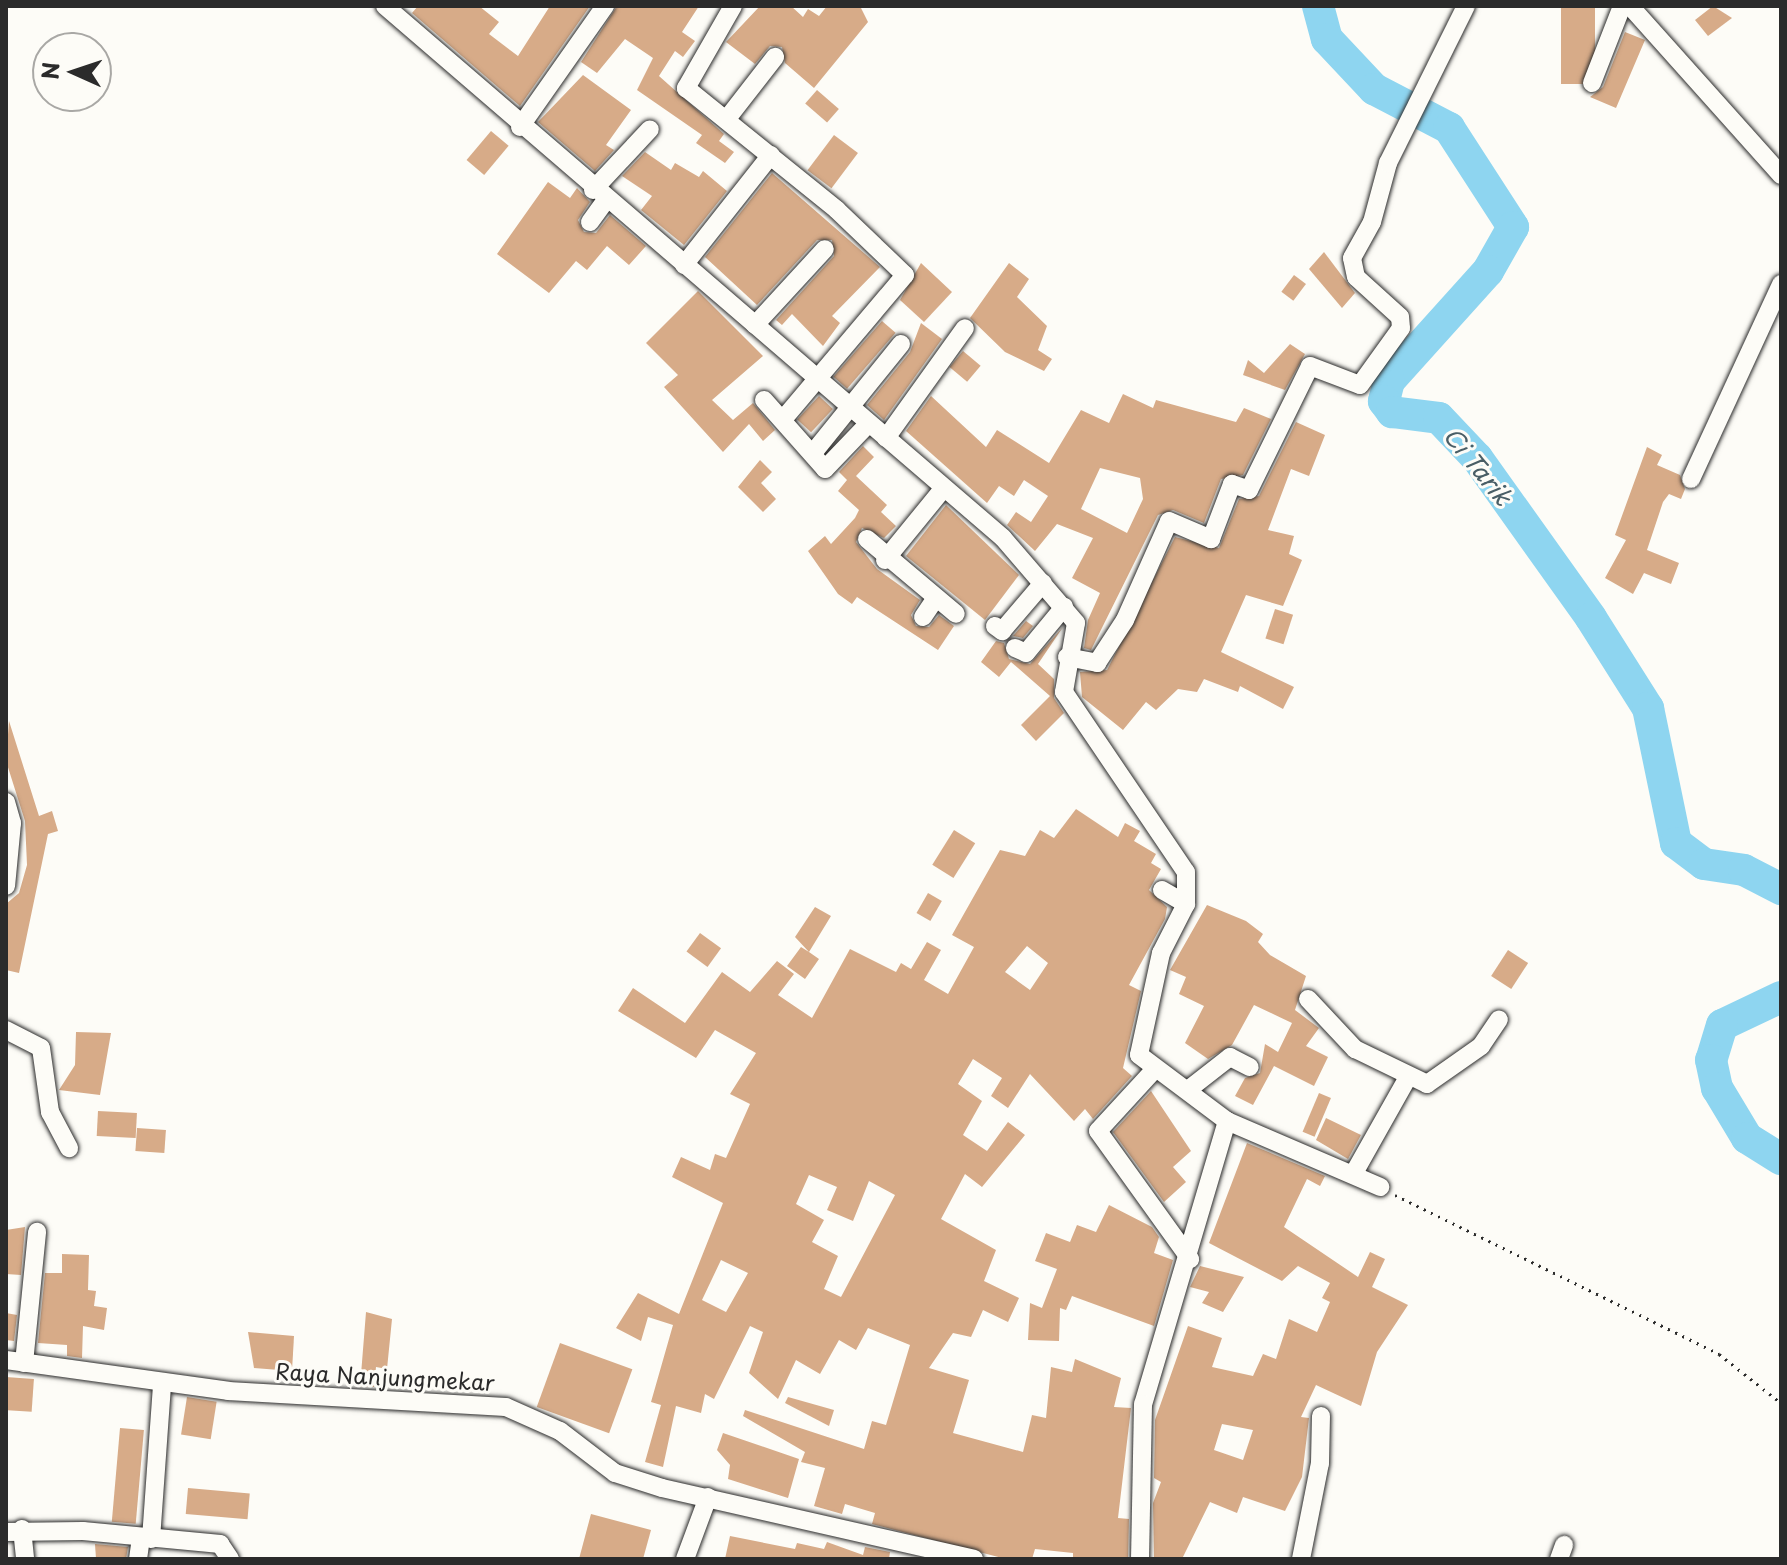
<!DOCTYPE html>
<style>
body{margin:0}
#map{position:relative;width:1787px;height:1565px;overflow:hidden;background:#fdfcf7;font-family:"Playpen Sans",sans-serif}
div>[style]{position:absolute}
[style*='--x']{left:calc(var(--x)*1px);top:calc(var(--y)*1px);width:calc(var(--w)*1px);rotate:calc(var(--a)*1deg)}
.river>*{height:32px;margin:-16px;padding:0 16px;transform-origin:16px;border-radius:16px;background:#8ed5f0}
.building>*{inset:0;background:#d7ab88;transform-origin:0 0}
.path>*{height:3px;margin-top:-1.5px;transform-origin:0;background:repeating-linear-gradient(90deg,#2b2b2b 0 2px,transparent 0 8px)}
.roads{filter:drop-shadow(0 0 2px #2b2b2b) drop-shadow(0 0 2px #2b2b2b)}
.minor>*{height:18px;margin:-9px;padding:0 9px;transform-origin:9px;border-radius:9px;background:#fdfcf7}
span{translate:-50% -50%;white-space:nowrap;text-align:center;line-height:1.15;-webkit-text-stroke:6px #fdfcf7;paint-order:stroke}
.street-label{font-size:22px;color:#2b2b2b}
.water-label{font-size:24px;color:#495e66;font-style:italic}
.frame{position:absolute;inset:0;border:8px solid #2b2b2b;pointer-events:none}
.north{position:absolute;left:32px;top:32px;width:80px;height:80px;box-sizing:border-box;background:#fdfcf7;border:2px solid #a9a8a5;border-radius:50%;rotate:273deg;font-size:22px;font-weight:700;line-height:32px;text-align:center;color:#2b2b2b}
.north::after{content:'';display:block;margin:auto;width:28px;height:36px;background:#2b2b2b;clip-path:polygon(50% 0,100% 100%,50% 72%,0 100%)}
</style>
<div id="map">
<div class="river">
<div style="--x:1318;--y:6;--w:34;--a:75"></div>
<div style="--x:1327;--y:39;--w:69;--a:46.8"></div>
<div style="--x:1374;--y:89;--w:85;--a:27.5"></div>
<div style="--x:1449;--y:128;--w:118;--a:57.1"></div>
<div style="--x:1513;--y:227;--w:51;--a:119.6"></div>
<div style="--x:1488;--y:271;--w:148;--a:132"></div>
<div style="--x:1389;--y:381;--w:21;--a:104"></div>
<div style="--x:1384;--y:401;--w:14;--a:54"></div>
<div style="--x:1392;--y:412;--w:47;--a:7.3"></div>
<div style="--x:1439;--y:418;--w:55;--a:46.5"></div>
<div style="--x:1477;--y:458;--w:196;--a:54.5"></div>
<div style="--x:1591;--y:618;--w:107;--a:57.7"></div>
<div style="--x:1648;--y:708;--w:138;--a:78.3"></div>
<div style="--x:1676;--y:843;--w:35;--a:37"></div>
<div style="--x:1704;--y:864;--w:40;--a:8.5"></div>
<div style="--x:1744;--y:870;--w:42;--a:27.2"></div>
<div style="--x:1781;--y:997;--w:65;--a:154.6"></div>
<div style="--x:1722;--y:1025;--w:37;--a:107"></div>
<div style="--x:1711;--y:1060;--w:29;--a:78"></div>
<div style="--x:1717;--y:1088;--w:58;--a:59"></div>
<div style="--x:1747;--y:1138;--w:40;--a:32"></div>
</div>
<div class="building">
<div style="clip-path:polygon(418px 6px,479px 6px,499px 22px,489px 34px,518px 56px,550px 6px,590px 6px,520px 106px,412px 13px)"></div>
<div style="clip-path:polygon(617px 6px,699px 6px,682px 32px,695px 41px,683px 57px,675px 51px,659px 76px,724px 134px,719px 141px,734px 152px,725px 163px,696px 143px,702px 135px,637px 90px,653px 58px,625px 39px,597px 73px,581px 62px)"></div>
<div style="clip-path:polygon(760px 6px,791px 6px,803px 17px,808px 9px,819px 16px,827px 6px,860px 6px,868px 22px,814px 88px,785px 63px,782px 47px,770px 46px,755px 64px,726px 42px)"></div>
<div style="left:1561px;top:6px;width:34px;height:78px"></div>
<div style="clip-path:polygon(1713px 6px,1732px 18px,1708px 36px,1695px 20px)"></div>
<div style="clip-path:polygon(1625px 32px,1645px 40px,1616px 108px,1590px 97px,1603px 87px)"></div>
<div style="clip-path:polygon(583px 75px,631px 110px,606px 145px,614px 150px,595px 171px,538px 122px)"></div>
<div style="left:817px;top:90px;width:29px;height:18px;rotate:41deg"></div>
<div style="left:491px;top:131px;width:23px;height:38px;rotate:40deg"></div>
<div style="left:834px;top:135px;width:30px;height:44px;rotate:37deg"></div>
<div style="clip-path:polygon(645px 152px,671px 170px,675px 163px,699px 177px,703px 171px,727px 191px,684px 245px,641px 210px,652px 196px,622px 176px)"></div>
<div style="clip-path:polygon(772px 173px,880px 267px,832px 316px,840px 323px,823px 346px,792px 314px,782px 325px,776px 320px,834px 256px,832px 240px,817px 240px,757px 305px,705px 257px)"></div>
<div style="clip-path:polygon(548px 182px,570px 198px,577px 188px,590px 202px,578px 220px,584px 232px,596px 233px,610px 215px,646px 246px,629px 265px,607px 246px,587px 270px,576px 261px,549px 293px,497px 254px)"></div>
<div style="clip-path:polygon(1324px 252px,1355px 293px,1342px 308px,1309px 269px)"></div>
<div style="clip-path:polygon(921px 263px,952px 292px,924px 322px,900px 300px)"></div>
<div style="clip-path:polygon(1009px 263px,1029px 279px,1017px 297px,1047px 326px,1038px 350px,1052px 359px,1044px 371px,1005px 352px,970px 318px)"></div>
<div style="left:1294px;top:275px;width:15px;height:21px;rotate:37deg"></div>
<div style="clip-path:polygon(698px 291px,763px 356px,712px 400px,733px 420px,753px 403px,775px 430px,763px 441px,749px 424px,723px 452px,664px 387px,678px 375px,646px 343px)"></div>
<div style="left:882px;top:321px;width:18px;height:74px;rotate:41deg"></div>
<div style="clip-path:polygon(921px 323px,942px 339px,884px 420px,867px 405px,910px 352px)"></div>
<div style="clip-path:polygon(1290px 344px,1305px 354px,1285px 390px,1243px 375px,1248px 360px,1264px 373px)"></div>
<div style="left:963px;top:351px;width:23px;height:21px;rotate:40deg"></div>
<div style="clip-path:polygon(evenodd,1123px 394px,1153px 408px,1156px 400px,1236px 422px,1244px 408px,1271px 419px,1243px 475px,1221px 479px,1204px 523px,1173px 510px,1158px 515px,1091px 650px,1084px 648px,1088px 620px,1100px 593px,1072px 578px,1093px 538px,1057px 524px,1035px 551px,1007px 525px,1016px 512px,1031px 522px,1048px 496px,1024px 480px,1014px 496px,999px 486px,987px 503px,906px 431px,931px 396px,986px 447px,997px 430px,1049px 463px,1081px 410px,1109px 423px,1123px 394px,1100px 468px,1140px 478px,1143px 499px,1127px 533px,1081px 509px,1100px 468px)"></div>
<div style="left:819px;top:396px;width:19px;height:32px;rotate:43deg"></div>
<div style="clip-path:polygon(1296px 422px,1325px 435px,1309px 476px,1291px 469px,1268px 530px,1294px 536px,1289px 554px,1302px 560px,1283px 606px,1246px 595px,1221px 652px,1294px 687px,1283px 709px,1240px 686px,1238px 692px,1204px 679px,1197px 692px,1178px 689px,1156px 710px,1146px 702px,1123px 730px,1082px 697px,1080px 672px,1107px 670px,1175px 537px,1219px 548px,1239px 499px,1259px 496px)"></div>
<div style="clip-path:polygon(863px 446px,874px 457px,856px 476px,887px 505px,881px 512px,896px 526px,884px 538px,862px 528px,856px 542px,877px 569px,920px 600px,911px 615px,916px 626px,929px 627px,939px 615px,954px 626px,938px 650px,857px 597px,852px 604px,838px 594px,808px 551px,825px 536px,831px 544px,855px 518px,859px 510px,838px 491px,847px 480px,839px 472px)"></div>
<div style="clip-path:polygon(1647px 447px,1662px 455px,1657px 465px,1680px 475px,1685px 489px,1681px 499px,1669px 494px,1663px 502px,1647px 550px,1679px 563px,1671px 584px,1644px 573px,1633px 594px,1605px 578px,1626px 540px,1615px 535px)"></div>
<div style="clip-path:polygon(760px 460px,772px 472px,761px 483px,776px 499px,763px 512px,738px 487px)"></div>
<div style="clip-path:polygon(946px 505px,1019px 575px,985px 620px,906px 556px)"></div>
<div style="left:1275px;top:609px;width:19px;height:31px;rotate:18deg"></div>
<div style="clip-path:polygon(1026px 621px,1033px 626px,1023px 638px,1013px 636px)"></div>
<div style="clip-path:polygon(1063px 627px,1038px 664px,1054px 679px,1054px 698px,1064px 713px,1036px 741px,1021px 725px,1050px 696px,1011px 662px,999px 677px,981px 662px,996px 641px,1004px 643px,1009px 659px,1030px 664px)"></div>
<div style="clip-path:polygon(9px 721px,39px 816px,52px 811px,58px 831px,48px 834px,19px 973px,6px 970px,6px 904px,19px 893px,27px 865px,25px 821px,6px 761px)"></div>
<div style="clip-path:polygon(evenodd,1076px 809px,1118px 837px,1125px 823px,1140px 831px,1134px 841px,1156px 854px,1151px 863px,1161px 869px,1149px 890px,1167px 907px,1165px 919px,1129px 985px,1141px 991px,1123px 1068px,1132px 1076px,1093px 1119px,1085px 1109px,1074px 1121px,1030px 1074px,1008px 1108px,991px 1096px,1002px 1078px,973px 1059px,958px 1084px,982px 1101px,963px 1135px,987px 1151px,1008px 1122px,1025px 1135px,982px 1187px,965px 1174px,941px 1219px,996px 1250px,984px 1281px,1019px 1298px,1008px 1322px,983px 1310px,971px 1337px,953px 1333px,929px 1368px,969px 1380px,953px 1433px,1023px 1452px,1032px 1415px,1046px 1418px,1051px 1367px,1072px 1372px,1075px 1359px,1121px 1378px,1114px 1407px,1131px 1408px,1118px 1518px,1129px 1519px,1128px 1559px,1073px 1559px,1073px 1553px,1035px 1549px,1032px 1559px,1006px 1559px,872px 1524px,875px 1513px,845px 1504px,842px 1514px,814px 1506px,825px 1468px,801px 1462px,805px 1452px,743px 1416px,745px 1410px,864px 1449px,872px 1421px,886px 1425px,910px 1345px,868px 1328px,856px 1350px,839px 1340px,820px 1374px,796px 1360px,778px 1399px,749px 1373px,763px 1332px,750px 1326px,714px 1399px,705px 1394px,701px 1413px,676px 1406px,663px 1467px,645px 1462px,661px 1405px,651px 1402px,673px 1325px,648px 1317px,641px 1341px,616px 1328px,638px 1293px,679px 1314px,723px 1203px,672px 1177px,681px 1157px,710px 1170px,715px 1154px,726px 1158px,750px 1104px,730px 1094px,756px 1053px,715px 1030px,696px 1058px,618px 1011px,633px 988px,685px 1023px,722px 972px,750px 992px,777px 961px,794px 974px,778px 995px,812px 1018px,850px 949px,896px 972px,901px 963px,911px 969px,927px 942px,941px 950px,924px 980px,948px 994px,974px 947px,952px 935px,1000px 850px,1025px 856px,1040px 830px,1054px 838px,1076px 809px,1027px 946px,1048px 963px,1030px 990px,1005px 972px,1027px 946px,1076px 809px,809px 1175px,837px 1187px,827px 1210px,853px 1221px,869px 1181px,895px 1195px,841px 1297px,824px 1289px,838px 1256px,812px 1242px,824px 1220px,796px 1204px,809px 1175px,1076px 809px,721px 1260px,748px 1273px,726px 1312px,702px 1300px,721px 1260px)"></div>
<div style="left:954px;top:830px;width:25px;height:41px;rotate:32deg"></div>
<div style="left:928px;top:893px;width:16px;height:23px;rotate:30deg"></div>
<div style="clip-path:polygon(1207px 905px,1246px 921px,1263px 934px,1258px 942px,1270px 955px,1306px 976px,1295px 1010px,1319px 1028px,1306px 1046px,1328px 1057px,1314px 1086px,1274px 1066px,1253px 1105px,1235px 1096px,1245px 1078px,1260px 1073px,1265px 1044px,1278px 1052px,1292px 1023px,1254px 1005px,1232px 1045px,1208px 1059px,1185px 1043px,1204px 1006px,1179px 994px,1186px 977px,1170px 970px)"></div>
<div style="clip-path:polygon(815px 907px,831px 916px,809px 952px,819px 959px,805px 979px,787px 966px,801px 947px,809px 952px,795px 937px)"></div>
<div style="left:700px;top:933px;width:26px;height:23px;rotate:36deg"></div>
<div style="left:1508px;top:950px;width:24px;height:31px;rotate:33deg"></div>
<div style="clip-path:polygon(76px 1032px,111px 1033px,100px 1095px,59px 1090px,75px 1065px)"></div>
<div style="clip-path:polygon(1151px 1091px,1191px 1151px,1173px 1167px,1186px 1182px,1164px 1202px,1113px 1132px)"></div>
<div style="left:1319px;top:1093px;width:13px;height:42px;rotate:23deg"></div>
<div style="left:98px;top:1111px;width:39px;height:25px;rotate:3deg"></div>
<div style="clip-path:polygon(1326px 1118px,1361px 1135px,1348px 1159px,1316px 1140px)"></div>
<div style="left:137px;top:1128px;width:29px;height:23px;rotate:4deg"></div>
<div style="clip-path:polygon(evenodd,1247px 1143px,1325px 1176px,1320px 1186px,1307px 1179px,1284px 1227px,1358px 1277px,1370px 1252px,1385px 1259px,1372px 1287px,1408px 1305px,1377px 1352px,1361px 1406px,1316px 1385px,1301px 1417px,1309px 1418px,1302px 1477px,1285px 1511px,1243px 1497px,1237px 1513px,1210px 1502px,1182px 1559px,1154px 1559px,1153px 1503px,1161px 1482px,1154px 1478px,1155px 1420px,1188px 1326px,1222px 1338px,1212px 1367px,1253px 1376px,1263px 1354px,1276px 1359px,1289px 1319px,1317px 1332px,1330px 1302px,1322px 1298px,1330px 1283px,1298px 1266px,1282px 1281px,1209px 1243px,1247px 1143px,1222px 1424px,1253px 1430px,1243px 1460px,1214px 1450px,1222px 1424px)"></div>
<div style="clip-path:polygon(1109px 1205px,1152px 1227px,1159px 1237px,1154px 1253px,1173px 1260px,1154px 1326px,1072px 1296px,1066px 1310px,1060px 1308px,1059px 1341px,1028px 1340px,1030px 1303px,1042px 1308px,1057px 1269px,1035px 1261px,1046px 1233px,1070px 1242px,1077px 1225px,1096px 1232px)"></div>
<div style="clip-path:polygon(25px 1227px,21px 1275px,6px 1274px,6px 1230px)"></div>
<div style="clip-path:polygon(62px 1254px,89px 1255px,88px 1290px,96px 1291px,94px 1306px,107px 1308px,104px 1330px,83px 1326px,82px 1358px,67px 1356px,67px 1345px,38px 1343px,45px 1273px,62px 1273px)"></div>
<div style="clip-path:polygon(1200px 1266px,1244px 1277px,1223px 1312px,1202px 1303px,1209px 1292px,1190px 1287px)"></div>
<div style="clip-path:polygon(366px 1312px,392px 1319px,387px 1369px,376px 1367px,374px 1387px,360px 1387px)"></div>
<div style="clip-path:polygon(6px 1313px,17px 1315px,14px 1341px,6px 1340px)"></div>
<div style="clip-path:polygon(248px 1332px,294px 1336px,292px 1371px,254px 1368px)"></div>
<div style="left:560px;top:1343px;width:77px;height:68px;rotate:20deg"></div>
<div style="left:6px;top:1377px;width:28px;height:33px;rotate:4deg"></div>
<div style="left:187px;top:1397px;width:30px;height:38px;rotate:9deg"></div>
<div style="clip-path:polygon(788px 1397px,834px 1410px,829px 1426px,785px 1403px)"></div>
<div style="left:120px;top:1428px;width:24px;height:94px;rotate:5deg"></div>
<div style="clip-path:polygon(723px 1433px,799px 1459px,788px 1498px,728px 1479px,730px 1465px,717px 1450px)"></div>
<div style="left:188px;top:1488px;width:62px;height:26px;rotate:5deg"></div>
<div style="clip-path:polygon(591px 1514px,651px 1530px,643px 1559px,579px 1559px)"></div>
<div style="clip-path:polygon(730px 1536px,795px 1549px,797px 1543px,824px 1549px,827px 1542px,863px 1555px,865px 1547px,890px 1552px,889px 1559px,725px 1559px)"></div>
<div style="clip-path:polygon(95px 1544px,128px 1547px,126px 1559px,96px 1559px)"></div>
</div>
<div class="path">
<div style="--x:1395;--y:1195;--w:361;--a:26.1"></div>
<div style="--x:1719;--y:1354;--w:79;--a:38.3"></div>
</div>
<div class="roads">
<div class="minor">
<div style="--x:385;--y:6;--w:815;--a:40.72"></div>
<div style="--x:1003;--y:538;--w:112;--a:49.3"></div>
<div style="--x:1076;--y:623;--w:70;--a:99.9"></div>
<div style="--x:1064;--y:692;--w:217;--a:55.9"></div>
<div style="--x:1186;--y:872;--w:32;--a:90"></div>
<div style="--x:1186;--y:904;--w:55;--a:117"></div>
<div style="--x:1161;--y:953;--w:104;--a:102.2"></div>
<div style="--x:1139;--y:1055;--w:110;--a:36.9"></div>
<div style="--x:1227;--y:1121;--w:295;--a:106.5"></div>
<div style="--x:1143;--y:1404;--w:155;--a:91.1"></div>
<div style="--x:733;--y:6;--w:95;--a:119.8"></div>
<div style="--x:686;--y:88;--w:194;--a:38.9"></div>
<div style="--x:837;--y:210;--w:94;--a:43.7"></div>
<div style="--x:905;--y:275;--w:187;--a:130.2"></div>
<div style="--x:1630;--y:6;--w:227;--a:48.2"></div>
<div style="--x:1592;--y:83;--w:83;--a:-68.7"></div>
<div style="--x:726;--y:120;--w:80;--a:-52.1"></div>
<div style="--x:520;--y:127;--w:148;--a:-54.9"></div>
<div style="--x:593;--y:190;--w:83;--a:-46.9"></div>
<div style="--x:590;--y:222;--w:27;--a:-54"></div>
<div style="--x:684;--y:265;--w:140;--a:-51.7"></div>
<div style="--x:755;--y:325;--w:103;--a:-47.4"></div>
<div style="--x:764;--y:400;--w:92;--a:48.5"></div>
<div style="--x:825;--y:469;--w:62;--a:-46.3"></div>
<div style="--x:886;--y:438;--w:135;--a:-54.3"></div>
<div style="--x:813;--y:453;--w:140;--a:-51.1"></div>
<div style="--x:1691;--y:479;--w:215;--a:-65.2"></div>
<div style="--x:867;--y:539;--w:116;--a:40.1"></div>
<div style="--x:885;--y:560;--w:92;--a:-50.8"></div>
<div style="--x:923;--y:617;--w:23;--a:-56"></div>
<div style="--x:995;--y:626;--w:9;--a:36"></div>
<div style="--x:1002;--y:631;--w:63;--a:-49.5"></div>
<div style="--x:1015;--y:648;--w:12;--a:24"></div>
<div style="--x:1026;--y:653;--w:60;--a:-50.4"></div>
<div style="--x:1067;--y:657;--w:31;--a:11"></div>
<div style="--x:1097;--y:663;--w:51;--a:-56.9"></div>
<div style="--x:1125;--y:620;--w:108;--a:-66"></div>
<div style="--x:1169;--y:521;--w:46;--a:23.2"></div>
<div style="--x:1211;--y:539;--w:59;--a:-69.1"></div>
<div style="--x:1232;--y:484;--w:18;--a:19"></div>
<div style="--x:1249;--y:490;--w:138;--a:-63.8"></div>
<div style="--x:1310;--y:366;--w:53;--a:20.8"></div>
<div style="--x:1360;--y:385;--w:70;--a:-54.3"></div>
<div style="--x:1401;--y:328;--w:11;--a:-95"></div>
<div style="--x:1400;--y:317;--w:59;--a:-137.7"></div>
<div style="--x:1356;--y:277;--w:19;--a:-102"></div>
<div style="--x:1352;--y:258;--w:41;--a:-60.9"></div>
<div style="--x:1372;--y:222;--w:61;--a:-74.8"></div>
<div style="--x:1388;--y:163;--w:175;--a:-63.6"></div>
<div style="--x:6;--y:802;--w:22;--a:74"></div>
<div style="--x:12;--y:823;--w:63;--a:95.4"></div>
<div style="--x:1162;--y:890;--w:28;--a:30"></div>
<div style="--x:1308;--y:999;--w:69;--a:46.8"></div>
<div style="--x:1355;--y:1049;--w:80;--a:25.9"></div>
<div style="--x:1427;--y:1084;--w:66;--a:-35.1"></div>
<div style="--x:1481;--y:1046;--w:32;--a:-56"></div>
<div style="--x:6;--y:1030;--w:39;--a:27"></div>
<div style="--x:41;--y:1048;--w:65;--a:82"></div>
<div style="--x:50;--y:1112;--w:41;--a:62.2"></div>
<div style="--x:1155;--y:1069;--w:84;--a:132.6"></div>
<div style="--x:1098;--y:1131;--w:158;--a:54.3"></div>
<div style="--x:1189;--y:1089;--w:52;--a:-38"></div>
<div style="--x:1230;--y:1057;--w:22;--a:27"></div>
<div style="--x:1227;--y:1121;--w:167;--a:23.3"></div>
<div style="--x:1354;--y:1173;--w:108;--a:-60.6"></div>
<div style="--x:6;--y:1360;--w:224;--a:7.9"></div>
<div style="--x:228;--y:1391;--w:278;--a:3.3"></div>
<div style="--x:506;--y:1407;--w:59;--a:24"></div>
<div style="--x:560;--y:1431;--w:69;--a:37.4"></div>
<div style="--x:615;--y:1473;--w:49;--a:17.7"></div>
<div style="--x:662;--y:1488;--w:320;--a:12.8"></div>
<div style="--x:24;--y:1363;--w:132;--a:-84.3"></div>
<div style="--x:22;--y:1529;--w:30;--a:84"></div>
<div style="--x:6;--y:1532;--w:77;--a:-0.7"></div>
<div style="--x:83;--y:1531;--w:138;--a:5.4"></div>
<div style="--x:220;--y:1544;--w:18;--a:56"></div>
<div style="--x:151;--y:1539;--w:155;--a:-85.9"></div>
<div style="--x:138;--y:1559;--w:21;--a:-82"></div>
<div style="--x:685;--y:1559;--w:66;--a:-69.6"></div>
<div style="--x:1301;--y:1559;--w:98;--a:-78.8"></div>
<div style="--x:1320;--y:1463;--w:47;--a:-88.8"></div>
<div style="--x:1559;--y:1559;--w:15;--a:-70"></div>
</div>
</div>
<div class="street-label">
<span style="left:385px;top:1376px;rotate:3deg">Raya Nanjungmekar</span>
</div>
<div class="water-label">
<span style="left:1478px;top:466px;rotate:51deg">Ci Tarik</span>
</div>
<div class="frame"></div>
<div class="north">N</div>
</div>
